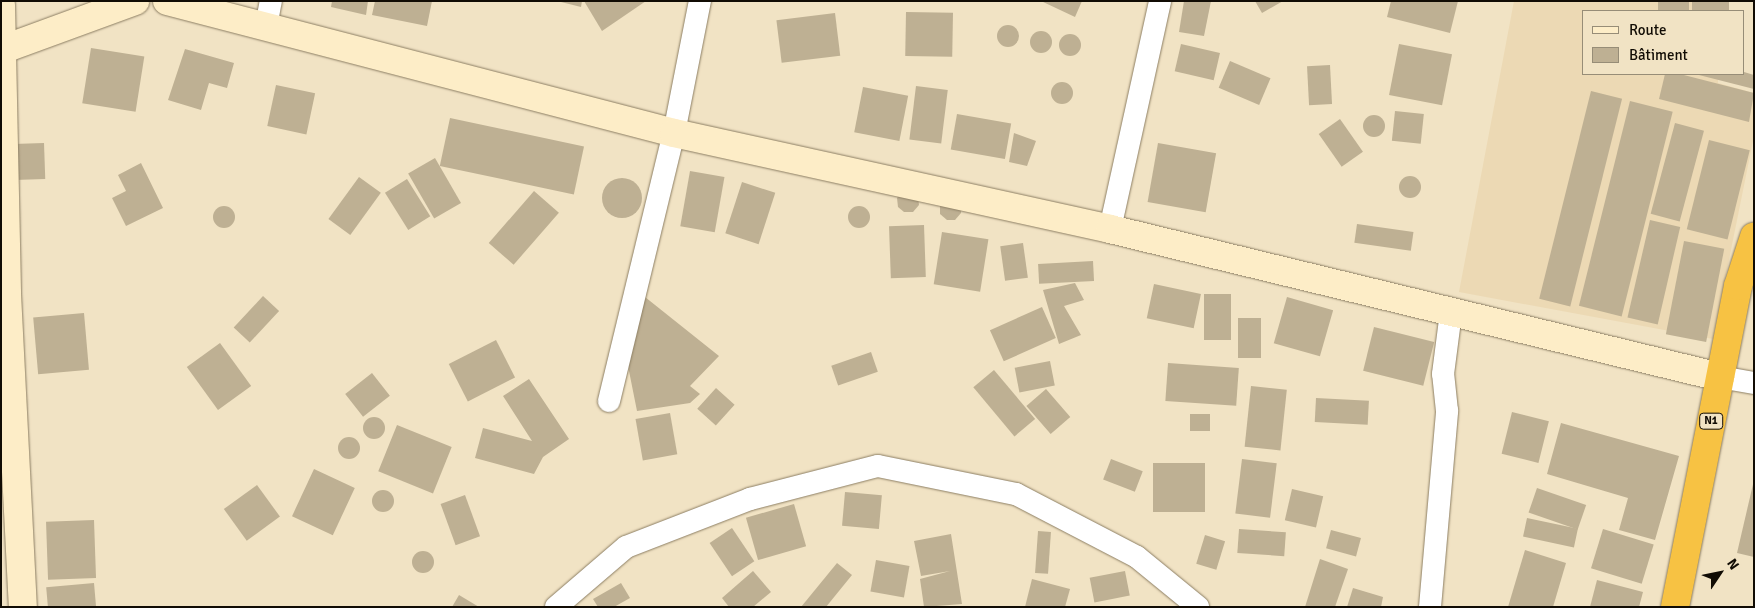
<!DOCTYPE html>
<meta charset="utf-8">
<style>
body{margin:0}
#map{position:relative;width:1755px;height:608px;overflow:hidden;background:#f1e3c4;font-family:Signika,sans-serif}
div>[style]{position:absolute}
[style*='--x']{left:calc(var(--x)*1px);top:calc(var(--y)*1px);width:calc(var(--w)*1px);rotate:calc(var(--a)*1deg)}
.built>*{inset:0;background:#ecd9b4}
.building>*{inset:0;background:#beb093;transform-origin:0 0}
.round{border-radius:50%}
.roads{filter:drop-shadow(0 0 1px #8c7e63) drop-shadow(0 0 1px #8c7e63)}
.street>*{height:22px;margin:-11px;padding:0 11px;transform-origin:11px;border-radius:11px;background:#fff}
.secondary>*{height:28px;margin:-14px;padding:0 14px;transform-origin:14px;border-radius:14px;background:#fdedc7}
.highway>*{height:28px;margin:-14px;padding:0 14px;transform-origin:14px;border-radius:14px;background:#f7c243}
span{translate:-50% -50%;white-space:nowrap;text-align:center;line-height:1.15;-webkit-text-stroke:4px #f1e3c4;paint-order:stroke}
.shield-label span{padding:1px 4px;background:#f1e3c4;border:1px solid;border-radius:4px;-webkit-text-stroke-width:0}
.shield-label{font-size:11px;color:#110c04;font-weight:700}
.frame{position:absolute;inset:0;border:2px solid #110c04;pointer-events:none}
.legend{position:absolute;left:1582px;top:10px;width:162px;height:65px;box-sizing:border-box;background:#f1e3c4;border:1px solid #978d77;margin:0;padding:6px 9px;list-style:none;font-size:15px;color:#110c04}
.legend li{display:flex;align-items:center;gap:10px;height:25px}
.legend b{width:25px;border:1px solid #978d77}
.north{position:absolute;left:1695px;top:548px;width:50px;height:50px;-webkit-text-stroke:4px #f1e3c4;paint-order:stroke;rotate:56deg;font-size:14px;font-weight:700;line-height:20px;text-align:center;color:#110c04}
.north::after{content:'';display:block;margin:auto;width:18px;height:22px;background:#110c04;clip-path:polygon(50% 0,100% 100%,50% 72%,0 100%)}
</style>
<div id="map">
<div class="built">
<div style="clip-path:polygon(1514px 1px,1715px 1px,1715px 11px,1584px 11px,1584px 74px,1718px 74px,1718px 83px,1754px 93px,1754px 136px,1713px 339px,1459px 292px)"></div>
</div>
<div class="building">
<div style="clip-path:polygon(332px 1px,368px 1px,366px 15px,331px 7px)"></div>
<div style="clip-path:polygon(375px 1px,432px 1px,427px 26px,372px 15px)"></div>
<div style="clip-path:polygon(557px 1px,582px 1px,581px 7px)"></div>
<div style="clip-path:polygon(584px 1px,646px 1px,602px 31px)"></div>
<div style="clip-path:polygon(1041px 1px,1082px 1px,1075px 17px)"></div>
<div style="clip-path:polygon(1184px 1px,1211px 1px,1204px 36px,1179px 32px)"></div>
<div style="clip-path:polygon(1255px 1px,1283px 1px,1262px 13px)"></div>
<div style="clip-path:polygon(1391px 1px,1458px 1px,1450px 33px,1387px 17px)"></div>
<div style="left:1658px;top:1px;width:31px;height:10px"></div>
<div style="left:1692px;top:1px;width:37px;height:10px"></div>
<div style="left:906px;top:12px;width:47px;height:44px;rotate:1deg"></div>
<div style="left:835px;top:13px;width:43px;height:59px;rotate:83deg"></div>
<div class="round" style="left:997px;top:25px;width:22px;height:22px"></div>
<div class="round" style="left:1030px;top:31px;width:22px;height:22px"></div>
<div class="round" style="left:1059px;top:34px;width:22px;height:22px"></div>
<div style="left:1181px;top:44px;width:40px;height:28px;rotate:13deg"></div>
<div style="left:1399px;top:44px;width:54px;height:52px;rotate:11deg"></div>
<div style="left:91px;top:48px;width:54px;height:56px;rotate:9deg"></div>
<div style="clip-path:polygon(185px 49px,234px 63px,227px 88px,209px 83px,201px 110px,168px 100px)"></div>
<div style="left:1230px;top:61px;width:44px;height:29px;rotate:23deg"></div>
<div style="left:1330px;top:65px;width:39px;height:23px;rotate:87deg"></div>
<div style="clip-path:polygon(1744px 72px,1754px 75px,1754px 89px,1695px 74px)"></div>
<div style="clip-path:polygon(1665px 74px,1680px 74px,1754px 93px,1749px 122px,1659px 99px)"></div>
<div class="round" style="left:1051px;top:82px;width:22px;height:22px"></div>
<div style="left:276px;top:85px;width:40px;height:42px;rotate:12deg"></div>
<div style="left:916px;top:86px;width:32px;height:54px;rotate:7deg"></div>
<div style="left:863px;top:87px;width:46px;height:46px;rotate:11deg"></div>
<div style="left:1591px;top:91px;width:32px;height:214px;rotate:14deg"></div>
<div style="left:1630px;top:101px;width:44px;height:211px;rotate:14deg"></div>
<div style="left:1395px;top:111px;width:29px;height:30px;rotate:6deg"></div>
<div style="left:957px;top:114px;width:55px;height:36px;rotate:10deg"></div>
<div class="round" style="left:1363px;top:115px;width:22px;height:22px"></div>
<div style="left:450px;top:118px;width:137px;height:49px;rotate:12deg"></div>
<div style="left:1340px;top:119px;width:40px;height:26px;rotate:55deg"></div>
<div style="left:1675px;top:123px;width:30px;height:94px;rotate:15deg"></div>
<div style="clip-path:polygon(1014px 133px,1036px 141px,1027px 166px,1009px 162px)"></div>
<div style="left:1709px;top:140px;width:42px;height:92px;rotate:14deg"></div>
<div style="left:44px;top:143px;width:36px;height:31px;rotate:88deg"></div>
<div style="left:1158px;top:143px;width:59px;height:60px;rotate:10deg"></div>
<div style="left:435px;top:158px;width:52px;height:31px;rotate:60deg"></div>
<div style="clip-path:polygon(141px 163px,163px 208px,126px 226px,112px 198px,126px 191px,118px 175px)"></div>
<div style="left:690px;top:171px;width:35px;height:56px;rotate:10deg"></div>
<div class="round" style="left:1399px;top:176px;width:22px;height:22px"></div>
<div style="left:359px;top:177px;width:27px;height:52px;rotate:36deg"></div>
<div class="round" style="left:602px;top:178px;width:40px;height:40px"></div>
<div style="left:407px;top:179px;width:44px;height:26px;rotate:58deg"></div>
<div style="left:742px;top:182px;width:35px;height:54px;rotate:18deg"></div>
<div style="left:534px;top:191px;width:33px;height:69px;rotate:41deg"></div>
<div style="clip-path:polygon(903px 191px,918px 196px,919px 205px,913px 212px,904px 212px,898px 207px,897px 198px)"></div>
<div style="clip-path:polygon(961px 204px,961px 213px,955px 220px,947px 220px,940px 214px,940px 205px)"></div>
<div class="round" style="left:213px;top:206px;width:22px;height:22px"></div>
<div class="round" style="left:848px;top:206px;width:22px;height:22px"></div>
<div style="left:1650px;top:220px;width:31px;height:100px;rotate:13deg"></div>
<div style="left:1357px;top:224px;width:57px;height:19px;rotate:8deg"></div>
<div style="left:924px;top:225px;width:52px;height:35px;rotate:88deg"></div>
<div style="left:942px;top:232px;width:47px;height:53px;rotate:9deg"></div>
<div style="left:1684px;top:241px;width:41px;height:95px;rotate:11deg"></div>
<div style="left:1023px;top:243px;width:35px;height:23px;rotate:82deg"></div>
<div style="left:1093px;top:261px;width:20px;height:55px;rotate:87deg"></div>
<div style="clip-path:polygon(1075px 283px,1084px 300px,1064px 306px,1081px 335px,1059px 344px,1043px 290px)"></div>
<div style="left:1154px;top:284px;width:48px;height:35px;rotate:12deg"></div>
<div style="left:1204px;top:294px;width:27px;height:46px"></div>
<div style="left:263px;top:296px;width:22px;height:43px;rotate:43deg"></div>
<div style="clip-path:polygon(645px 297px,719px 356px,690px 386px,700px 394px,690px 403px,637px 411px,627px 361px)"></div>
<div style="left:1287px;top:297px;width:48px;height:48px;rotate:16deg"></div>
<div style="left:1042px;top:307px;width:34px;height:57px;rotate:66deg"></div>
<div style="left:84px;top:313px;width:57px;height:51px;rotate:85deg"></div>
<div style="left:1238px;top:318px;width:23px;height:40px"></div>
<div style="left:1374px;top:327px;width:62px;height:45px;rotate:14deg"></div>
<div style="left:496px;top:340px;width:42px;height:53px;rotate:63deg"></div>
<div style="left:220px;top:343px;width:53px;height:41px;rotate:54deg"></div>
<div style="left:871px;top:352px;width:21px;height:42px;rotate:71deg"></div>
<div style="left:1050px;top:361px;width:25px;height:36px;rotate:79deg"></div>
<div style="left:1168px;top:363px;width:71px;height:38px;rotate:4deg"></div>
<div style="left:994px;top:370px;width:64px;height:27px;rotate:50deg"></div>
<div style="left:372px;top:373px;width:29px;height:34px;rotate:52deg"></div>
<div style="clip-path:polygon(529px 379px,569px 439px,543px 457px,534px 474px,475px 458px,483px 428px,532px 441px,503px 396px)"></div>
<div style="left:1251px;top:386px;width:36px;height:61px;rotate:6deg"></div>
<div style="left:716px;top:388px;width:25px;height:28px;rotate:42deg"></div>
<div style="left:1046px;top:389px;width:37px;height:26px;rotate:49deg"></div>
<div style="left:1316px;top:398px;width:53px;height:24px;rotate:3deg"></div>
<div style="left:1512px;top:412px;width:38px;height:43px;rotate:14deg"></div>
<div style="left:670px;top:413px;width:42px;height:35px;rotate:80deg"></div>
<div style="left:1190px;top:414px;width:20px;height:17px"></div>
<div class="round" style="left:363px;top:417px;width:22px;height:22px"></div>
<div style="clip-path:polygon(1561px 423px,1679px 456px,1655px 540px,1619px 530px,1628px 498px,1547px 474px)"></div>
<div style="left:397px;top:425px;width:59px;height:50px;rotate:22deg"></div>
<div class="round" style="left:338px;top:437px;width:22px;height:22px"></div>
<div style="left:1111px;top:459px;width:34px;height:22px;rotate:21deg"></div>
<div style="left:1242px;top:459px;width:35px;height:55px;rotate:7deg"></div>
<div style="left:1153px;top:463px;width:52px;height:49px"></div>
<div style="left:314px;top:469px;width:45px;height:52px;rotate:25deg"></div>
<div style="clip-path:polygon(1754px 480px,1754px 557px,1737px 553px)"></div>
<div style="left:257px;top:485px;width:39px;height:41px;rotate:54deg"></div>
<div style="left:1537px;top:488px;width:52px;height:26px;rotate:19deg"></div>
<div style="left:1292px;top:489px;width:32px;height:32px;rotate:13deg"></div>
<div class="round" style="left:372px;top:490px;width:22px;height:22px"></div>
<div style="left:845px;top:492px;width:37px;height:34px;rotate:5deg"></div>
<div style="left:465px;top:495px;width:44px;height:26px;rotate:70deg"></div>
<div style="left:794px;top:504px;width:44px;height:50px;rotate:74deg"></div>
<div style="left:1527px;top:518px;width:52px;height:19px;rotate:12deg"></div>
<div style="left:94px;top:520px;width:58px;height:48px;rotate:88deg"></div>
<div style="left:732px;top:528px;width:40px;height:27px;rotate:56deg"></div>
<div style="left:1239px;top:529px;width:47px;height:24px;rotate:4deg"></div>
<div style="left:1603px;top:529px;width:53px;height:41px;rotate:17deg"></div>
<div style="left:1331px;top:530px;width:31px;height:19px;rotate:15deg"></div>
<div style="left:1038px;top:531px;width:13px;height:42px;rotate:4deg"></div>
<div style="clip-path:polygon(951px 534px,962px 604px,924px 607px,920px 579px,950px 571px,921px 576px,914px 541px)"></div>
<div style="left:1205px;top:535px;width:21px;height:30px;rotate:17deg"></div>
<div style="clip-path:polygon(1525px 550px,1566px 563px,1553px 607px,1508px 607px)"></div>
<div class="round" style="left:412px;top:551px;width:22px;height:22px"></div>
<div style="clip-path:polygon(1320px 559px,1348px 569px,1335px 607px,1305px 607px)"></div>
<div style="left:876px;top:560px;width:34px;height:32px;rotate:10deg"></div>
<div style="clip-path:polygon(837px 563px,852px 575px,826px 607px,801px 607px)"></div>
<div style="clip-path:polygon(753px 571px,771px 592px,753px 607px,729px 607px,722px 598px)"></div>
<div style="left:1125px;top:571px;width:25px;height:36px;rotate:79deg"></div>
<div style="clip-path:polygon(1032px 579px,1070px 589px,1065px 607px,1025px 607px)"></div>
<div style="clip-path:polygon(1597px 580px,1643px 592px,1639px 607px,1590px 607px)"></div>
<div style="left:94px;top:583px;width:24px;height:48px;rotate:85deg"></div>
<div style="clip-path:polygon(621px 583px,630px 598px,614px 607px,598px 607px,593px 599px)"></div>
<div style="clip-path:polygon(1353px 588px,1383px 597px,1381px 607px,1347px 607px)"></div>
<div style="clip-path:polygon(459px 595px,479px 607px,452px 607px)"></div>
</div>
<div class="roads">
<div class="street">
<div style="--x:266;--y:26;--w:25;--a:-79"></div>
<div style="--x:1110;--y:229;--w:233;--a:-77.6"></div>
<div style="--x:1720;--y:377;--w:35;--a:10"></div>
<div style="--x:609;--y:401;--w:276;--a:-76.4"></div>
<div style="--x:674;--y:133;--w:135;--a:-78.9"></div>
<div style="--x:556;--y:607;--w:92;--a:-40.6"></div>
<div style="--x:626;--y:547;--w:133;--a:-21.2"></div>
<div style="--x:750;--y:499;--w:132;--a:-14.5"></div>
<div style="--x:878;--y:466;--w:141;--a:11.5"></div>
<div style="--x:1016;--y:494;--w:136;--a:27.5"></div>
<div style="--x:1137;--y:557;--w:79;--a:39.3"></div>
<div style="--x:1430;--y:607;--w:197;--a:-85"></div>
<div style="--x:1447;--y:411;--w:37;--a:-96"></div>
<div style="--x:1443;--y:374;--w:63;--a:-82.6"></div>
</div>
<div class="secondary">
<div style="--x:167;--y:1;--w:524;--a:14.59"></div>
<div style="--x:674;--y:133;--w:446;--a:12.4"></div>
<div style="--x:1110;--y:229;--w:628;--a:13.64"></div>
<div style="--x:1;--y:5;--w:289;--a:88.8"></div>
<div style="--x:7;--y:294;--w:313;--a:87.1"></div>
<div style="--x:1;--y:50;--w:143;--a:-20.1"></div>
</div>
<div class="highway">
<div style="--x:1675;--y:607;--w:327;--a:-78.9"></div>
<div style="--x:1738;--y:286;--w:52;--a:-71.9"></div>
</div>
</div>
<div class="shield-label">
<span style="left:1711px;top:421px">N1</span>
</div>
<div class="frame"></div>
<ul class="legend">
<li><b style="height:6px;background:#fdedc7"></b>Route</li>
<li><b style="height:14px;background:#beb093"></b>Bâtiment</li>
</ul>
<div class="north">N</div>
</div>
